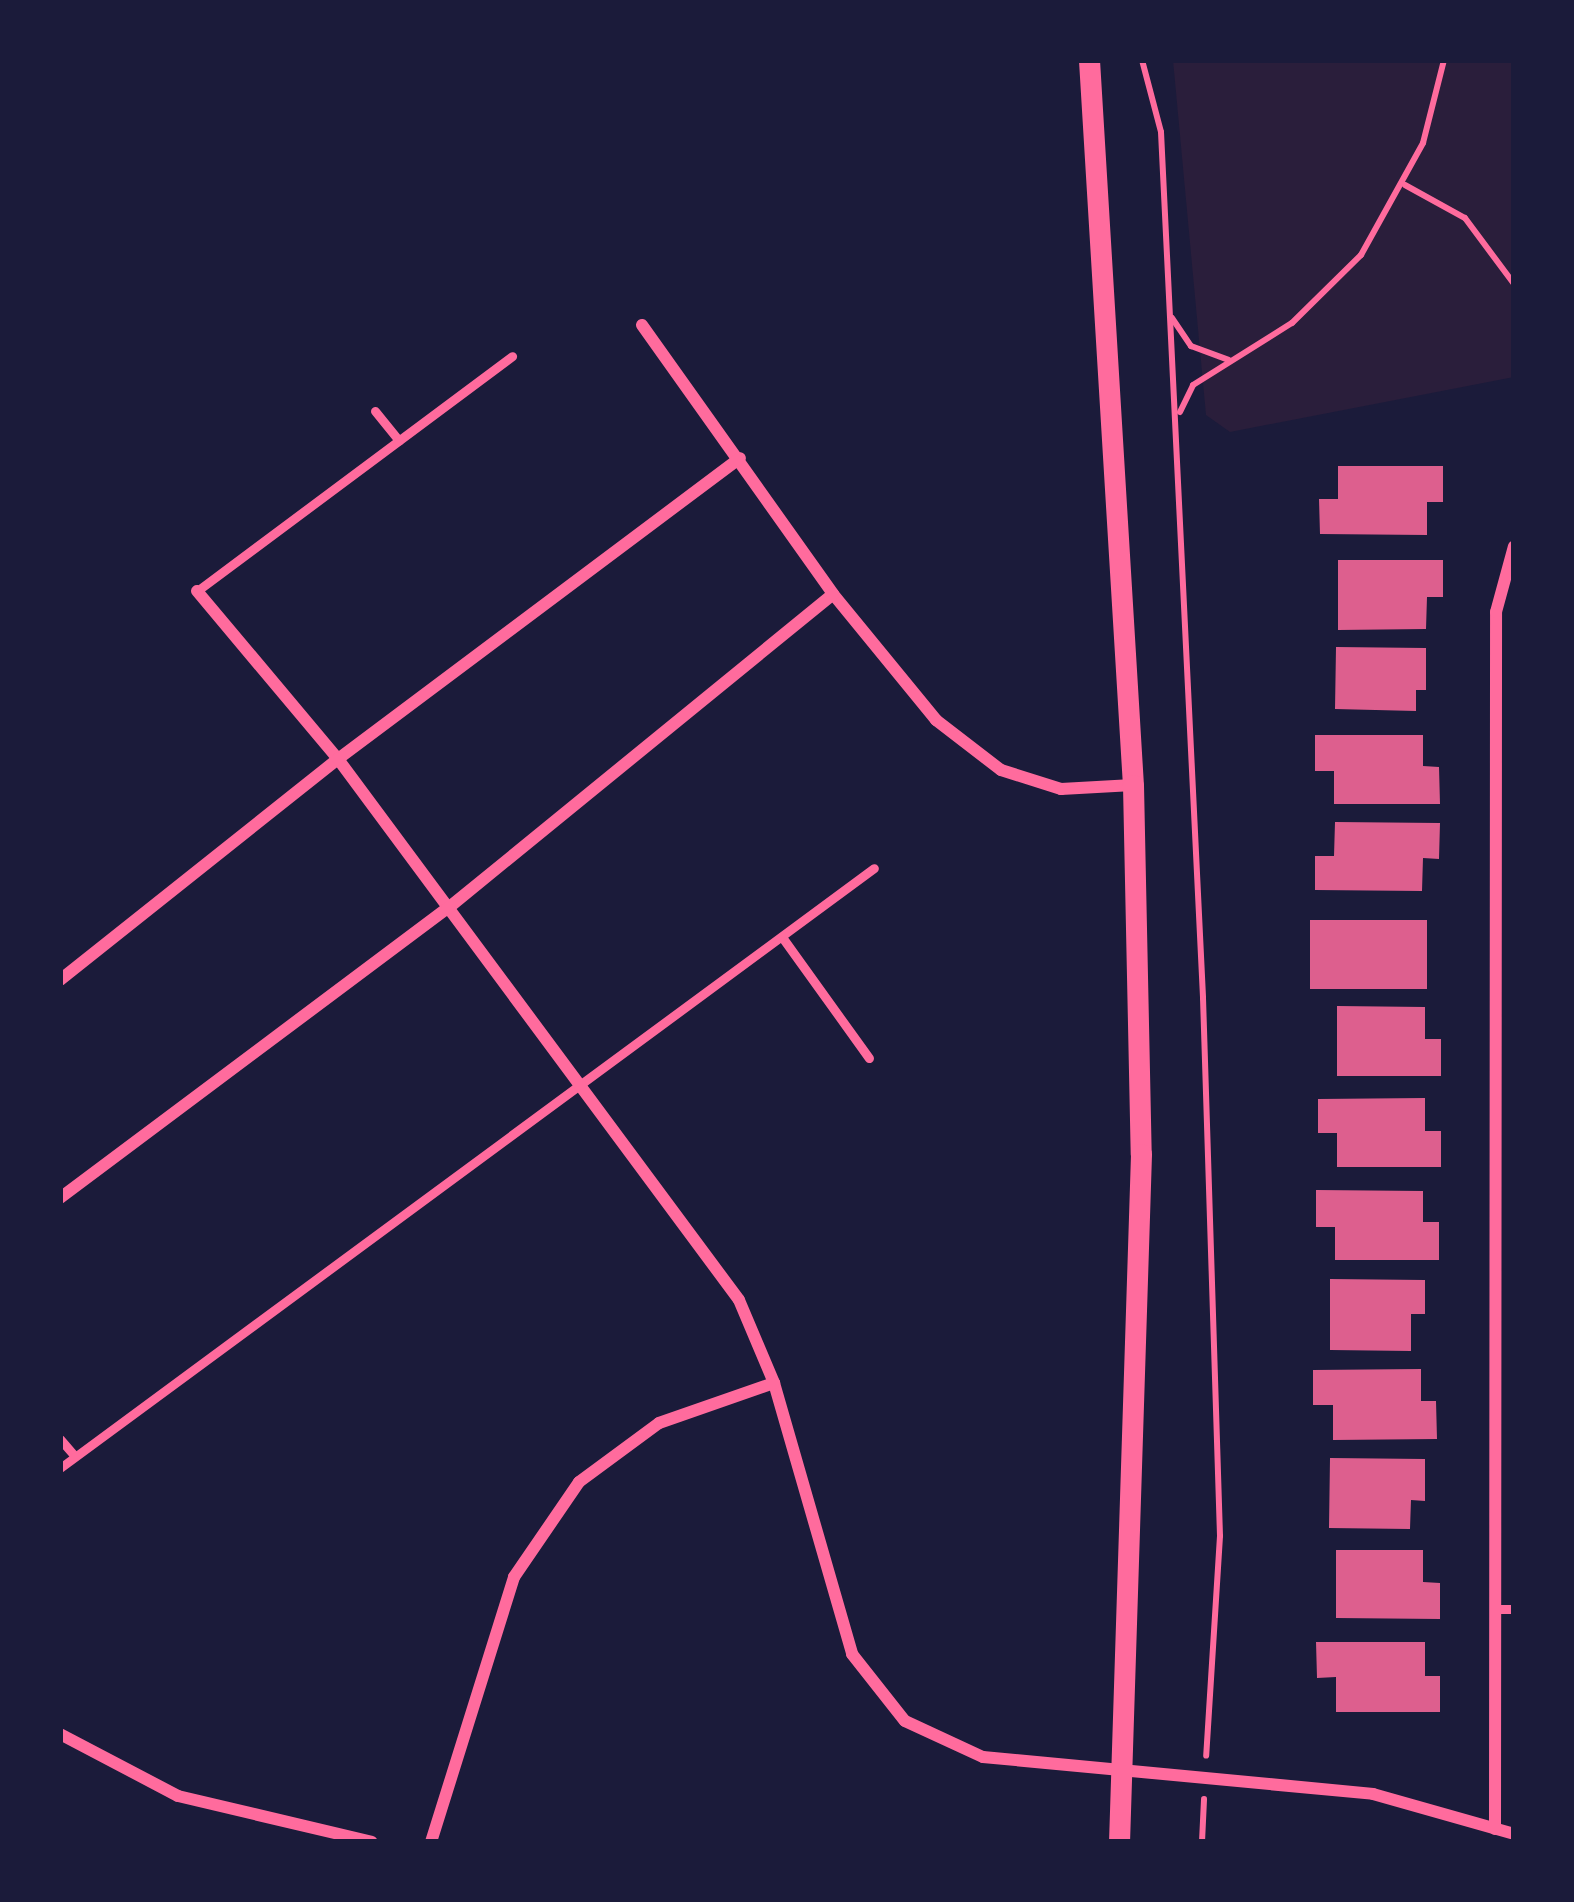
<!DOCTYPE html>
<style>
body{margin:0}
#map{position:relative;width:1574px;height:1902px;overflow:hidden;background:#1b1b3a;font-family:"Titillium Web",sans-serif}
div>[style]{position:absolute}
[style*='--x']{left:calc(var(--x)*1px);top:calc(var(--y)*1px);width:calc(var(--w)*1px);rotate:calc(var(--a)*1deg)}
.green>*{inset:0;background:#2a1e3b}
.building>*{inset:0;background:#dd5f8e;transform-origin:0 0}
.path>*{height:6px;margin:-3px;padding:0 3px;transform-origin:3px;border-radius:3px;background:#ff6b9d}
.service>*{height:9px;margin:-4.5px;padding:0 4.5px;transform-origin:4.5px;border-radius:4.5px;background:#ff6b9d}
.minor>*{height:12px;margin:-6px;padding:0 6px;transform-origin:6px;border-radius:6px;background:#ff6b9d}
.tertiary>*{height:21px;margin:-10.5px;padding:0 10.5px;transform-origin:10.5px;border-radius:10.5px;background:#ff6b9d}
span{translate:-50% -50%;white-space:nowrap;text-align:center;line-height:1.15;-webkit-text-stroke:9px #1b1b3a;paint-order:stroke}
.frame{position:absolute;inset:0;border:63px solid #1b1b3a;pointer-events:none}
</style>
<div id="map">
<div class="green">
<div style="clip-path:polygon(1173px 60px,1514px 60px,1514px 377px,1230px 432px,1206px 415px)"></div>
</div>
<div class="building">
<div style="clip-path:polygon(1338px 466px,1443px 466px,1443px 502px,1427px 502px,1427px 535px,1320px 534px,1319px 499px,1338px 499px)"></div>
<div style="clip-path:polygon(1338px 560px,1443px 560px,1443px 597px,1427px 597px,1426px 629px,1338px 630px)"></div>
<div style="clip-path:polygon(1336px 647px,1426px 648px,1426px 690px,1416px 690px,1416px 711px,1335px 709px)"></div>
<div style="clip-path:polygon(1315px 735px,1423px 735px,1423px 766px,1439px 767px,1440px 804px,1334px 804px,1334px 771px,1315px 771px)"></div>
<div style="clip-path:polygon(1335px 822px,1440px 823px,1439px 859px,1423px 858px,1422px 891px,1315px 890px,1315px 856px,1334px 856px)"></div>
<div style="left:1310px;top:920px;width:117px;height:69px"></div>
<div style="clip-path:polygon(1337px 1006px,1425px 1007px,1425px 1039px,1441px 1039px,1441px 1076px,1337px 1076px)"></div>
<div style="clip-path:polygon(1425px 1098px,1425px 1131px,1441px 1131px,1441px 1167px,1337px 1167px,1337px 1133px,1318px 1133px,1318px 1099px)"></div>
<div style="clip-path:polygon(1316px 1190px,1423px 1191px,1423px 1222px,1439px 1222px,1439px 1260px,1335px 1260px,1335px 1227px,1316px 1227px)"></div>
<div style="clip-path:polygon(1330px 1279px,1425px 1280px,1425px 1314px,1411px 1314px,1411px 1351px,1330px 1350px)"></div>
<div style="clip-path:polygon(1421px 1369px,1421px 1401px,1436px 1401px,1437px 1439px,1333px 1440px,1333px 1405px,1313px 1405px,1313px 1370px)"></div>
<div style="clip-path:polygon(1330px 1458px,1425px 1459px,1425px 1501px,1411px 1500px,1410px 1529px,1329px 1528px)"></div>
<div style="clip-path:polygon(1336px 1550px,1423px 1550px,1423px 1582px,1440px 1583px,1440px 1619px,1336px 1618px)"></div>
<div style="clip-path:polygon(1316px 1642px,1425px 1642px,1425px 1676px,1440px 1676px,1440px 1712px,1336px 1712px,1336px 1677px,1317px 1678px)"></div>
</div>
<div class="path">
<div style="--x:1142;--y:60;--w:74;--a:75.2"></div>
<div style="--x:1161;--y:132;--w:867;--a:87.22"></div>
<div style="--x:1203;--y:998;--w:538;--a:88.19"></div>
<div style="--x:1220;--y:1536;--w:220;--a:93.6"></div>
<div style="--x:1405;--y:185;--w:68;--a:28.8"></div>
<div style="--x:1465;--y:218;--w:82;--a:53.4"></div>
<div style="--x:1172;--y:318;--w:34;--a:56"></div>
<div style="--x:1191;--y:346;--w:40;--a:20.2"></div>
<div style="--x:1180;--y:412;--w:30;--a:-64"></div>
<div style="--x:1193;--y:385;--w:117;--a:-32.1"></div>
<div style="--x:1292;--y:323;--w:97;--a:-44.6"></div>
<div style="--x:1361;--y:255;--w:128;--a:-61"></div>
<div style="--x:1423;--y:143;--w:86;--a:-75.8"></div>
<div style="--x:1202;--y:1842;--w:43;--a:-87.3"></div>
</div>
<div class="service">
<div style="--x:375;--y:411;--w:38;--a:51"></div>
<div style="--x:197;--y:591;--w:393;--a:-36.7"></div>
<div style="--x:782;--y:937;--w:149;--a:54.3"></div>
<div style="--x:60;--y:1439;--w:21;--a:49"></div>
<div style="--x:60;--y:1468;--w:1011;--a:-36.39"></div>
<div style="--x:1497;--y:1609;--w:17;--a:0"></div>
</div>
<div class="minor">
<div style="--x:642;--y:325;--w:330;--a:54.6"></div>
<div style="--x:833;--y:594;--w:163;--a:50.7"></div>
<div style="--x:936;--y:720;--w:82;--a:37.6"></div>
<div style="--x:1001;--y:770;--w:63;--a:17.6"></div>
<div style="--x:1061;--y:789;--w:72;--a:-3.2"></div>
<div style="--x:197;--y:591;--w:219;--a:50"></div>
<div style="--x:338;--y:759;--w:673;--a:53.45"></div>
<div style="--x:739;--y:1300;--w:90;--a:67.1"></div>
<div style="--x:774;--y:1383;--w:282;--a:73.9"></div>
<div style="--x:852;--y:1654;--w:85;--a:51.7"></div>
<div style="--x:905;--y:1721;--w:86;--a:24.8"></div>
<div style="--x:983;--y:1757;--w:392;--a:5.4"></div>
<div style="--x:1373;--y:1794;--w:147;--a:15.8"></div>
<div style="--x:60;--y:980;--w:355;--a:-38.5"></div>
<div style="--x:338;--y:759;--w:502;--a:-36.82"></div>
<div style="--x:60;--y:1198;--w:483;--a:-36.8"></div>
<div style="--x:447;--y:909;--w:498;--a:-39.2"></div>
<div style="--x:60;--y:1734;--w:133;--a:27.7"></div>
<div style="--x:178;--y:1796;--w:199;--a:13.3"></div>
<div style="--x:1495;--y:1829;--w:1217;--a:-89.95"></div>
<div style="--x:1496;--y:612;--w:68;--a:-74.7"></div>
<div style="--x:431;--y:1842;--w:278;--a:-72.6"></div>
<div style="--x:514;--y:1577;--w:115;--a:-55.6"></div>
<div style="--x:579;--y:1482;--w:99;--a:-36.4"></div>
<div style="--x:659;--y:1423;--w:122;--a:-19.2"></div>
</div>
<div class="tertiary">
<div style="--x:1089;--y:60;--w:726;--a:86.53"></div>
<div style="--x:1133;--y:785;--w:369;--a:88.8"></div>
<div style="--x:1141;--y:1154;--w:688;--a:91.83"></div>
</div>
<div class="frame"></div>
</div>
